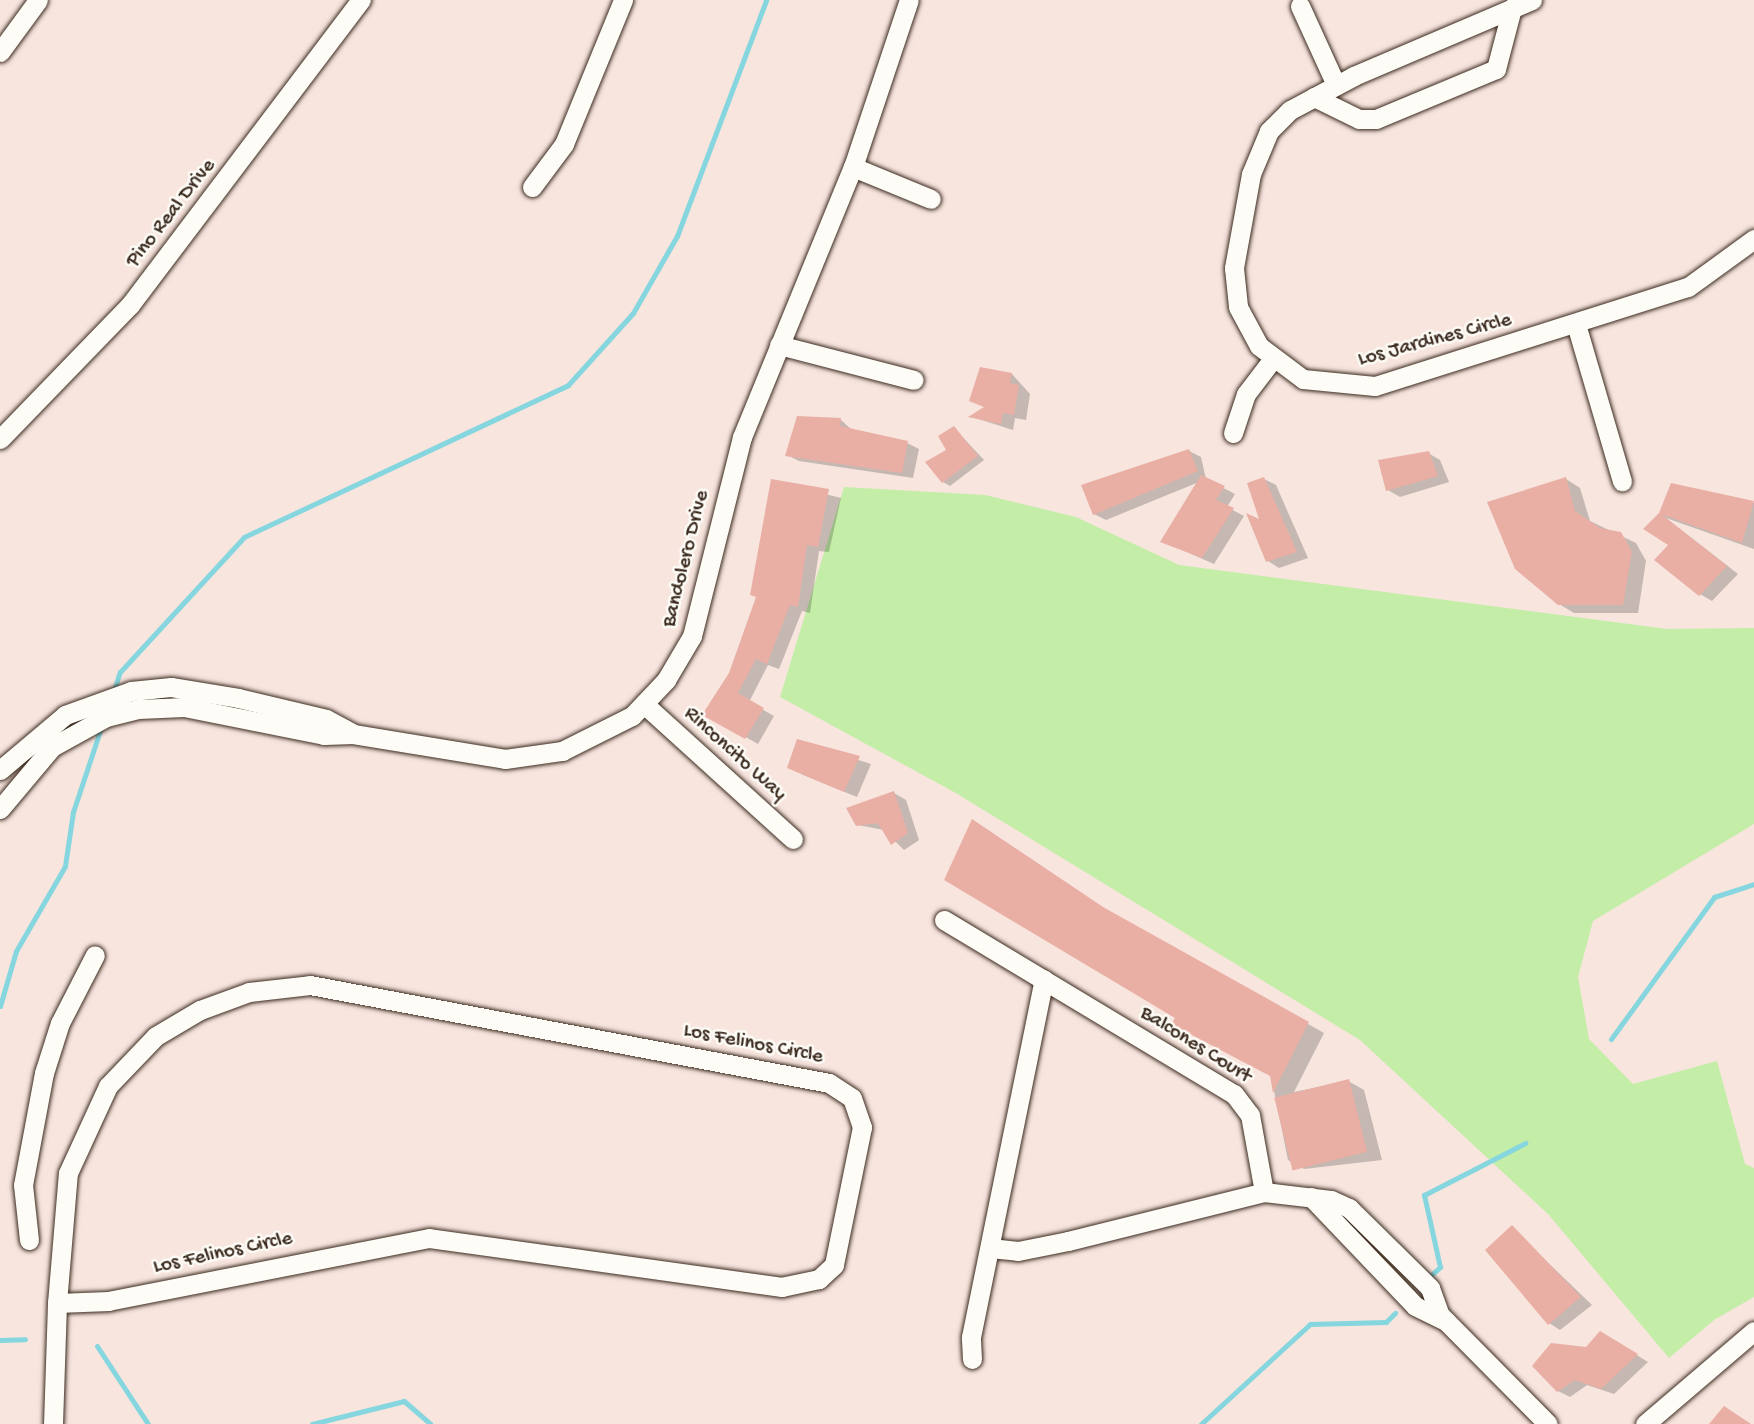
<!DOCTYPE html>
<style>
body{margin:0}
#map{position:relative;width:1754px;height:1424px;overflow:hidden;background:#f7e5de;font-family:"Gochi Hand",sans-serif}
div>[style]{position:absolute}
[style*='--x']{left:calc(var(--x)*1px);top:calc(var(--y)*1px);width:calc(var(--w)*1px);rotate:calc(var(--a)*1deg)}
.green>*{inset:0;background:#c4eda8}
.shadow>*{inset:0;background:#0003}
.stream>*{height:5px;margin:-2.5px;padding:0 2.5px;transform-origin:2.5px;border-radius:2.5px;background:#85d6de}
.building>*{inset:0;background:#e9afa5;transform-origin:0 0}
.roads{filter:drop-shadow(0 0 2px #3b2a1e) drop-shadow(0 0 2px #3b2a1e)}
.minor>*{height:19px;margin:-9.5px;padding:0 9.5px;transform-origin:9.5px;border-radius:9.5px;background:#fdfcf7}
span{translate:-50% -50%;white-space:nowrap;text-align:center;line-height:1.15;-webkit-text-stroke:5px #fdfcf7;paint-order:stroke}
.street-label{font-size:21px;color:#3b2a1e}
</style>
<div id="map">
<div class="green">
<div style="clip-path:polygon(844px 487px,985px 495px,1076px 517px,1179px 565px,1667px 629px,1754px 628px,1754px 824px,1593px 921px,1578px 977px,1589px 1039px,1633px 1084px,1717px 1061px,1745px 1164px,1754px 1168px,1754px 1297px,1714px 1320px,1669px 1358px,1548px 1214px,1360px 1040px,954px 792px,780px 697px)"></div>
</div>
<div class="shadow">
<div style="clip-path:polygon(1012px 374px,1030px 394px,1026px 420px,1015px 418px,1013px 430px,972px 417px,986px 408px,971px 400px)"></div>
<div style="clip-path:polygon(798px 418px,841px 420px,852px 430px,907px 443px,919px 449px,913px 478px,799px 461px,787px 455px)"></div>
<div style="clip-path:polygon(954px 428px,984px 460px,950px 486px,943px 482px)"></div>
<div style="clip-path:polygon(1189px 451px,1201px 457px,1206px 479px,1235px 494px,1227px 507px,1244px 516px,1214px 564px,1162px 541px,1199px 482px,1106px 520px,1094px 514px)"></div>
<div style="clip-path:polygon(1428px 453px,1440px 460px,1449px 482px,1400px 497px,1388px 490px)"></div>
<div style="clip-path:polygon(1264px 479px,1276px 485px,1308px 558px,1279px 568px,1268px 561px)"></div>
<div style="clip-path:polygon(1566px 479px,1580px 488px,1590px 521px,1636px 543px,1646px 561px,1638px 613px,1574px 613px,1559px 604px)"></div>
<div style="clip-path:polygon(772px 481px,841px 498px,829px 552px,819px 551px,810px 613px,802px 611px,779px 669px,768px 665px,749px 702px,774px 716px,758px 744px,705px 714px,731px 673px,757px 598px)"></div>
<div style="clip-path:polygon(1672px 485px,1754px 503px,1754px 549px,1666px 518px,1738px 574px,1712px 601px,1700px 594px,1671px 545px,1661px 514px)"></div>
<div style="clip-path:polygon(798px 741px,871px 764px,857px 797px,801px 774px)"></div>
<div style="clip-path:polygon(894px 793px,906px 800px,919px 840px,904px 850px,884px 830px,858px 825px)"></div>
<div style="clip-path:polygon(973px 821px,1116px 916px,1324px 1033px,1294px 1092px,1348px 1081px,1364px 1090px,1382px 1160px,1304px 1169px,1288px 1160px,1271px 1076px,1177px 1017px)"></div>
<div style="clip-path:polygon(1512px 1228px,1592px 1305px,1560px 1330px,1549px 1323px)"></div>
<div style="clip-path:polygon(1601px 1333px,1648px 1362px,1614px 1394px,1587px 1385px,1570px 1397px,1558px 1391px)"></div>
</div>
<div class="stream">
<div style="--x:113;--y:693;--w:22;--a:-72"></div>
<div style="--x:120;--y:672;--w:183;--a:-47.4"></div>
<div style="--x:244;--y:537;--w:358;--a:-25.1"></div>
<div style="--x:568;--y:385;--w:97;--a:-47.9"></div>
<div style="--x:633;--y:313;--w:89;--a:-60.3"></div>
<div style="--x:677;--y:236;--w:252;--a:-69.3"></div>
<div style="--x:0;--y:1006;--w:57;--a:-73.8"></div>
<div style="--x:16;--y:951;--w:98;--a:-60"></div>
<div style="--x:65;--y:866;--w:55;--a:-81.6"></div>
<div style="--x:73;--y:812;--w:92;--a:-71.6"></div>
<div style="--x:1611;--y:1039;--w:175;--a:-54"></div>
<div style="--x:1714;--y:897;--w:42;--a:-18"></div>
<div style="--x:1429;--y:1277;--w:15;--a:-42"></div>
<div style="--x:1440;--y:1267;--w:74;--a:-102.5"></div>
<div style="--x:1424;--y:1195;--w:114;--a:-27.2"></div>
<div style="--x:0;--y:1340;--w:25;--a:-2"></div>
<div style="--x:97;--y:1346;--w:93;--a:56.8"></div>
<div style="--x:312;--y:1424;--w:95;--a:-14"></div>
<div style="--x:404;--y:1401;--w:35;--a:41"></div>
<div style="--x:1201;--y:1424;--w:148;--a:-42.5"></div>
<div style="--x:1310;--y:1324;--w:76;--a:-1.5"></div>
<div style="--x:1386;--y:1322;--w:13;--a:-45"></div>
</div>
<div class="building">
<div style="clip-path:polygon(980px 367px,1012px 373px,1010px 383px,1019px 385px,1014px 415px,1003px 413px,1001px 424px,968px 417px,984px 407px,969px 401px)"></div>
<div style="clip-path:polygon(797px 416px,841px 418px,840px 426px,908px 441px,902px 473px,785px 456px)"></div>
<div style="clip-path:polygon(954px 426px,978px 456px,942px 483px,925px 462px,946px 450px,938px 436px)"></div>
<div style="clip-path:polygon(1189px 449px,1198px 471px,1093px 515px,1081px 485px)"></div>
<div style="clip-path:polygon(1429px 451px,1438px 476px,1386px 491px,1378px 460px)"></div>
<div style="clip-path:polygon(1201px 475px,1225px 486px,1216px 500px,1234px 508px,1202px 558px,1160px 542px)"></div>
<div style="clip-path:polygon(1264px 477px,1297px 552px,1266px 562px,1246px 513px,1259px 519px,1247px 483px)"></div>
<div style="clip-path:polygon(1566px 477px,1575px 511px,1600px 528px,1621px 532px,1632px 552px,1623px 605px,1558px 605px,1515px 569px,1487px 502px)"></div>
<div style="clip-path:polygon(771px 479px,829px 489px,818px 547px,807px 545px,798px 607px,790px 605px,767px 664px,756px 659px,738px 693px,764px 708px,745px 739px,702px 715px,729px 673px,756px 597px,750px 595px)"></div>
<div style="clip-path:polygon(1671px 483px,1754px 501px,1742px 543px,1661px 514px,1727px 566px,1699px 596px,1654px 560px,1668px 545px,1643px 529px,1659px 513px)"></div>
<div style="clip-path:polygon(797px 739px,860px 756px,844px 792px,787px 768px)"></div>
<div style="clip-path:polygon(894px 791px,908px 833px,891px 845px,878px 823px,856px 826px,846px 808px)"></div>
<div style="clip-path:polygon(972px 819px,1103px 907px,1309px 1022px,1273px 1093px,1270px 1076px,1171px 1024px,1175px 1018px,944px 880px)"></div>
<div style="left:1349px;top:1079px;width:75px;height:77px;rotate:76deg"></div>
<div style="clip-path:polygon(1512px 1225px,1581px 1297px,1548px 1325px,1485px 1250px)"></div>
<div style="clip-path:polygon(1600px 1331px,1638px 1354px,1601px 1389px,1575px 1380px,1557px 1392px,1532px 1366px,1551px 1343px,1586px 1347px)"></div>
<div style="clip-path:polygon(1724px 1406px,1751px 1424px,1709px 1424px)"></div>
</div>
<div class="roads">
<div class="minor">
<div style="--x:1532;--y:0;--w:194;--a:156.9"></div>
<div style="--x:1354;--y:76;--w:72;--a:152"></div>
<div style="--x:1290;--y:110;--w:30;--a:135"></div>
<div style="--x:1269;--y:131;--w:47;--a:112.7"></div>
<div style="--x:1251;--y:174;--w:96;--a:100.3"></div>
<div style="--x:1234;--y:268;--w:39;--a:84"></div>
<div style="--x:1238;--y:307;--w:44;--a:61.7"></div>
<div style="--x:1259;--y:346;--w:55;--a:36.9"></div>
<div style="--x:1303;--y:379;--w:72;--a:5.6"></div>
<div style="--x:1375;--y:386;--w:328;--a:-17.6"></div>
<div style="--x:1688;--y:287;--w:82;--a:-36"></div>
<div style="--x:1300;--y:6;--w:87;--a:65.5"></div>
<div style="--x:0;--y:52;--w:64;--a:-53.8"></div>
<div style="--x:1314;--y:97;--w:50;--a:26.1"></div>
<div style="--x:1359;--y:119;--w:17;--a:0"></div>
<div style="--x:1376;--y:119;--w:130;--a:-22.6"></div>
<div style="--x:1496;--y:69;--w:63;--a:-75.3"></div>
<div style="--x:853;--y:167;--w:84;--a:22.3"></div>
<div style="--x:532;--y:187;--w:54;--a:-53.3"></div>
<div style="--x:564;--y:144;--w:156;--a:-67.7"></div>
<div style="--x:1576;--y:324;--w:164;--a:73.7"></div>
<div style="--x:779;--y:345;--w:139;--a:14.5"></div>
<div style="--x:1233;--y:433;--w:41;--a:-71.6"></div>
<div style="--x:1246;--y:394;--w:43;--a:-52.6"></div>
<div style="--x:0;--y:439;--w:187;--a:-45.9"></div>
<div style="--x:130;--y:305;--w:383;--a:-52.9"></div>
<div style="--x:644;--y:704;--w:201;--a:42.2"></div>
<div style="--x:0;--y:770;--w:85;--a:-40.2"></div>
<div style="--x:65;--y:715;--w:70;--a:-20"></div>
<div style="--x:131;--y:691;--w:40;--a:-5.7"></div>
<div style="--x:171;--y:687;--w:68;--a:9.3"></div>
<div style="--x:238;--y:698;--w:90;--a:13.4"></div>
<div style="--x:326;--y:719;--w:30;--a:28"></div>
<div style="--x:0;--y:809;--w:81;--a:-50"></div>
<div style="--x:52;--y:747;--w:62;--a:-29.1"></div>
<div style="--x:106;--y:717;--w:33;--a:-14"></div>
<div style="--x:138;--y:709;--w:46;--a:-2.5"></div>
<div style="--x:184;--y:707;--w:143;--a:11.3"></div>
<div style="--x:324;--y:735;--w:29;--a:-2"></div>
<div style="--x:353;--y:734;--w:154;--a:9.3"></div>
<div style="--x:505;--y:759;--w:58;--a:-8"></div>
<div style="--x:562;--y:751;--w:78;--a:-26.6"></div>
<div style="--x:632;--y:716;--w:50;--a:-46.6"></div>
<div style="--x:666;--y:680;--w:51;--a:-59.4"></div>
<div style="--x:692;--y:636;--w:205;--a:-75.9"></div>
<div style="--x:742;--y:437;--w:292;--a:-67.7"></div>
<div style="--x:853;--y:167;--w:176;--a:-71.5"></div>
<div style="--x:944;--y:920;--w:338;--a:31"></div>
<div style="--x:1234;--y:1094;--w:26;--a:53"></div>
<div style="--x:1250;--y:1115;--w:78;--a:79.7"></div>
<div style="--x:310;--y:985;--w:528;--a:10.69"></div>
<div style="--x:829;--y:1083;--w:27;--a:33"></div>
<div style="--x:852;--y:1098;--w:31;--a:71"></div>
<div style="--x:862;--y:1127;--w:141;--a:101.5"></div>
<div style="--x:834;--y:1265;--w:21;--a:137"></div>
<div style="--x:819;--y:1279;--w:38;--a:168"></div>
<div style="--x:782;--y:1287;--w:356;--a:-172.1"></div>
<div style="--x:429;--y:1238;--w:326;--a:168.9"></div>
<div style="--x:109;--y:1301;--w:52;--a:177.8"></div>
<div style="--x:57;--y:1303;--w:130;--a:-85.2"></div>
<div style="--x:68;--y:1173;--w:96;--a:-65.3"></div>
<div style="--x:108;--y:1086;--w:69;--a:-46.2"></div>
<div style="--x:156;--y:1036;--w:51;--a:-30.6"></div>
<div style="--x:200;--y:1010;--w:52;--a:-20.2"></div>
<div style="--x:249;--y:992;--w:61;--a:-6.5"></div>
<div style="--x:1311;--y:1197;--w:151;--a:46.3"></div>
<div style="--x:1415;--y:1306;--w:34;--a:26"></div>
<div style="--x:29;--y:1240;--w:55;--a:-96.2"></div>
<div style="--x:23;--y:1185;--w:114;--a:-79.4"></div>
<div style="--x:44;--y:1073;--w:52;--a:-72.3"></div>
<div style="--x:60;--y:1023;--w:76;--a:-62.8"></div>
<div style="--x:990;--y:1248;--w:28;--a:6"></div>
<div style="--x:1018;--y:1251;--w:51;--a:-11.3"></div>
<div style="--x:1068;--y:1241;--w:202;--a:-14"></div>
<div style="--x:1264;--y:1192;--w:67;--a:6.8"></div>
<div style="--x:1331;--y:1200;--w:20;--a:24"></div>
<div style="--x:1349;--y:1208;--w:114;--a:44.6"></div>
<div style="--x:1430;--y:1288;--w:29;--a:70"></div>
<div style="--x:1440;--y:1315;--w:153;--a:45.3"></div>
<div style="--x:972;--y:1359;--w:22;--a:-93"></div>
<div style="--x:971;--y:1337;--w:365;--a:-78.5"></div>
<div style="--x:53;--y:1424;--w:121;--a:-88.1"></div>
<div style="--x:1645;--y:1424;--w:143;--a:-40.5"></div>
</div>
</div>
<div class="street-label">
<span style="left:172px;top:214px;rotate:-52deg">Pino Real Drive</span>
<span style="left:1435px;top:341px;rotate:-15deg">Los Jardines Circle</span>
<span style="left:687px;top:559px;rotate:-76deg">Bandolero Drive</span>
<span style="left:734px;top:755px;rotate:42deg">Rinconcito Way</span>
<span style="left:753px;top:1045px;rotate:11deg">Los Felinos Circle</span>
<span style="left:1195px;top:1046px;rotate:32deg">Balcones Court</span>
<span style="left:223px;top:1254px;rotate:-12deg">Los Felinos Circle</span>
</div>
</div>
